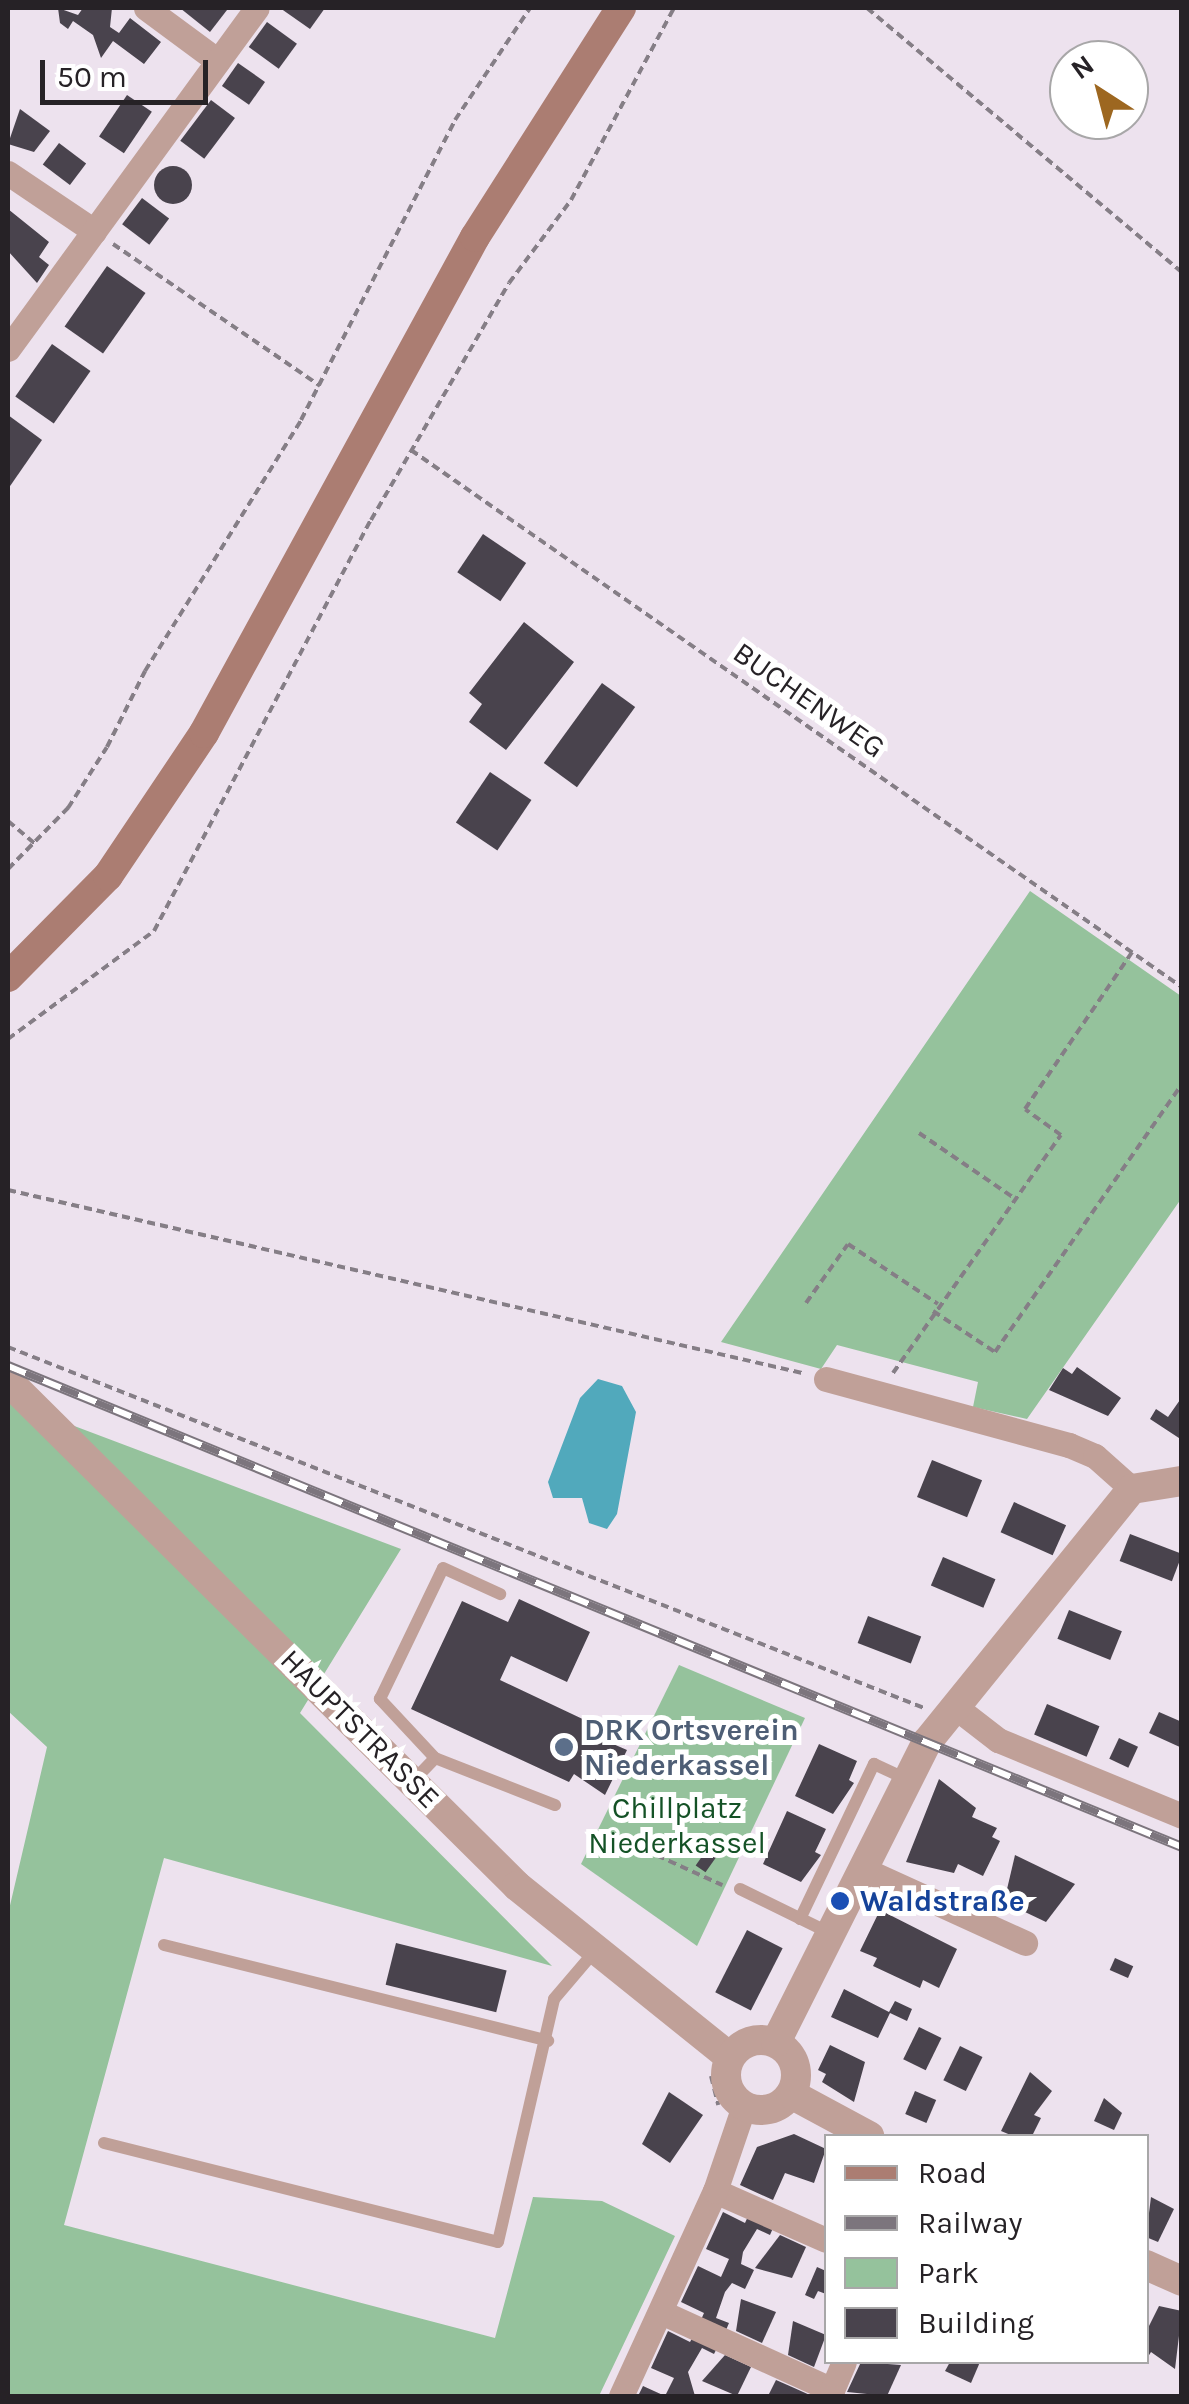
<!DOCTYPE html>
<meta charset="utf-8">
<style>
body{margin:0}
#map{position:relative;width:1189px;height:2404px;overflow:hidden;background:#ede2ee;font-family:Karla,sans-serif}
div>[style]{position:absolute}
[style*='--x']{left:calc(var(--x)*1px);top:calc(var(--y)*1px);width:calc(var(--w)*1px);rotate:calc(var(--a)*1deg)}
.green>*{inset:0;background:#95c29c}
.water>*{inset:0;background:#51a9bc}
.building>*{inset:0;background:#49434d;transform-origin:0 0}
.round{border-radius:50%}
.path>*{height:4px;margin-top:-2px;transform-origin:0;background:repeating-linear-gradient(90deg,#857e86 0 8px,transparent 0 13px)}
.service>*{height:12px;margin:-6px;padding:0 6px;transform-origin:6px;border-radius:6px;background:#c0a098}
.minor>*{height:25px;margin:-12.5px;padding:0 12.5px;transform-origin:12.5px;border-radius:12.5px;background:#c0a098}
.tertiary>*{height:30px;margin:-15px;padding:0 15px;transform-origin:15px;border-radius:15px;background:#c0a098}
.tertiary>.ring{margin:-15px;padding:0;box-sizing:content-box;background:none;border:30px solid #c0a098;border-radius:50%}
.secondary>*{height:30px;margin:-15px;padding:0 15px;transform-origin:15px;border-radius:15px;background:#ab7d72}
.rail>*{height:10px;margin-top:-5px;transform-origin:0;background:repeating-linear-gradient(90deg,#fff 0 19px,#7c757d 0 38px);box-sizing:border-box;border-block:2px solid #7c757d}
.dots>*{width:28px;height:28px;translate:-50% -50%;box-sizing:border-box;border:5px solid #fff;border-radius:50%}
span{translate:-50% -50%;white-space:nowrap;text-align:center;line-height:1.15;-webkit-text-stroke:10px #fff;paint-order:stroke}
.street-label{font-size:30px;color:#262226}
.service-label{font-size:30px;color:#4e5e75;font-weight:700}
.left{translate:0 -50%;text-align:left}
.park-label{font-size:30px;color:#145226}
.transit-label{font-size:30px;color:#164399;font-weight:700}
.frame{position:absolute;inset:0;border:10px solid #262226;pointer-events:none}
.legend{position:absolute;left:824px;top:2134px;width:325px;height:230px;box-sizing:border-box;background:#fff;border:2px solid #a8a7a8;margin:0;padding:12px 18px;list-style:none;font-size:30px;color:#262226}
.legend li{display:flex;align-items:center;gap:20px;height:50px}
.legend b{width:50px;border:2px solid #a8a7a8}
.north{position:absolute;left:1049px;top:40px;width:100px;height:100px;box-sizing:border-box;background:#fff;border:2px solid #a8a7a8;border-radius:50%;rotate:324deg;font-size:28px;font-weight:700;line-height:40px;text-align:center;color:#262226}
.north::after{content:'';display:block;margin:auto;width:35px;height:45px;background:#9d6720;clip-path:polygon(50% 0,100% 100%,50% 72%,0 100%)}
.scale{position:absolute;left:40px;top:60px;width:168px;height:45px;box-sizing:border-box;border:5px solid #262226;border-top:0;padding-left:12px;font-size:30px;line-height:35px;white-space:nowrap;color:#262226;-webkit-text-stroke:8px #fff;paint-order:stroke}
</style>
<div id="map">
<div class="green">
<div style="clip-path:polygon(1030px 891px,1181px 996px,1181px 1199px,1027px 1419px,973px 1407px,978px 1382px,837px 1345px,821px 1369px,721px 1342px)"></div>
<div style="clip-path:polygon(8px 1401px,401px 1549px,300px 1713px,552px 1966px,164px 1858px,64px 2225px,495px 2338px,533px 2197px,602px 2201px,675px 2236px,599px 2396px,8px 2396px,8px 1914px,47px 1747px,8px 1711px)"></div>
<div style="clip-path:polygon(679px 1665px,805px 1718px,697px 1946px,581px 1864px)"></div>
</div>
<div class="water">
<div style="clip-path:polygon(598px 1379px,622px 1386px,636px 1412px,617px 1514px,607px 1529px,589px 1523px,582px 1498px,553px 1498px,548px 1482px,580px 1398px)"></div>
</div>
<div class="building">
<div style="clip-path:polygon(58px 8px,78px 15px,83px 8px,112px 8px,110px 27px,119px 33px,130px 18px,161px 42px,144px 64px,113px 41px,101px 58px,93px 35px,73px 21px,68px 29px,60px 23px)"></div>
<div style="clip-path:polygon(180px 8px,224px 8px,227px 10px,210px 32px)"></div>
<div style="clip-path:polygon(280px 8px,325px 8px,310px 29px)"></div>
<div style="left:267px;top:22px;width:37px;height:31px;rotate:36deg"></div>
<div style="left:238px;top:63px;width:33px;height:28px;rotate:35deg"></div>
<div style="left:127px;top:95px;width:30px;height:50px;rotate:34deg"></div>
<div style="left:211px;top:100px;width:30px;height:51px;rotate:37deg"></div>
<div style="clip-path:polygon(20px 109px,50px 131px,34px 152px,8px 144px)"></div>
<div style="left:59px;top:143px;width:34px;height:27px;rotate:37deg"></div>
<div class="round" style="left:154px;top:166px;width:38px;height:38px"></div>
<div style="left:142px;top:198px;width:34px;height:33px;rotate:37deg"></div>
<div style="clip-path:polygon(8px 209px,49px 242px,39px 257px,49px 265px,37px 283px,8px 251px)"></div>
<div style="left:107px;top:266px;width:47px;height:74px;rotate:35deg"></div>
<div style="left:52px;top:344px;width:47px;height:64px;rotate:35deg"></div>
<div style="clip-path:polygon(8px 415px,42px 440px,8px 489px)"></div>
<div style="left:483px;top:534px;width:52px;height:46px;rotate:34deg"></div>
<div style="clip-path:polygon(524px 622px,574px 662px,506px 750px,469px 722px,482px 704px,469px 693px)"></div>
<div style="left:602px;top:683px;width:41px;height:99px;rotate:36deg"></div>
<div style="left:490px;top:772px;width:50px;height:61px;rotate:34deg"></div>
<div style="clip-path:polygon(1077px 1367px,1121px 1398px,1108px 1416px,1049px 1390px,1063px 1368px,1072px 1374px)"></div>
<div style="clip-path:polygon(1182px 1397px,1182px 1440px,1150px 1419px,1156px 1409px,1168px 1417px)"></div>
<div style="left:932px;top:1460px;width:54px;height:40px;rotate:22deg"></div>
<div style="left:1014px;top:1502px;width:57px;height:33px;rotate:24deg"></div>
<div style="left:1130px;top:1534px;width:56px;height:29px;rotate:21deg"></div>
<div style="left:943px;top:1557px;width:57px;height:31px;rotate:23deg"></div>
<div style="clip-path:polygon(519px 1599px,590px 1632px,567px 1682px,511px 1656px,500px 1680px,608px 1731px,604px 1740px,627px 1750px,605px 1795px,574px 1774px,569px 1782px,411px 1709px,462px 1601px,508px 1622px)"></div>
<div style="left:1069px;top:1610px;width:57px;height:31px;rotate:22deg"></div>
<div style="left:868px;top:1616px;width:57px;height:29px;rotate:21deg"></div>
<div style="left:1047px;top:1704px;width:57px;height:33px;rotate:23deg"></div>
<div style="clip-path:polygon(1159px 1712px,1182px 1722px,1182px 1748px,1149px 1733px)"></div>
<div style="left:1119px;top:1738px;width:21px;height:23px;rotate:25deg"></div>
<div style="clip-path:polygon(819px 1744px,857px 1761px,849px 1780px,854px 1783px,833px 1814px,795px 1796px)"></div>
<div style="clip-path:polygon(939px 1779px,976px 1808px,972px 1817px,997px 1828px,992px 1837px,1000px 1841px,983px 1876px,958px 1864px,954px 1873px,906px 1862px)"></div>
<div style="clip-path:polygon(787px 1811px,826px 1829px,815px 1852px,821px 1855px,801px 1882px,763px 1864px)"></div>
<div style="left:710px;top:1845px;width:12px;height:25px;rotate:35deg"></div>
<div style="clip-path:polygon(1015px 1855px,1075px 1884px,1046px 1922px,1004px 1902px)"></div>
<div style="clip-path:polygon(880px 1910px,957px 1949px,939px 1988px,923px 1980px,920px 1988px,873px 1966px,877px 1958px,860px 1951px)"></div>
<div style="left:747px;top:1930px;width:40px;height:70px;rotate:27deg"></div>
<div style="left:396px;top:1943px;width:114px;height:43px;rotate:14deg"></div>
<div style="left:1115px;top:1958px;width:20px;height:13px;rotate:24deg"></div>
<div style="clip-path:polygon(844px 1989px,889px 2012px,895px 2001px,912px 2009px,907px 2021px,890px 2013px,878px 2038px,831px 2017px)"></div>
<div style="left:919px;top:2027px;width:25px;height:36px;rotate:26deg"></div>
<div style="clip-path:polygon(830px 2045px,865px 2062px,854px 2102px,822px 2082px,826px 2074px,818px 2070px)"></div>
<div style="left:960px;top:2046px;width:25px;height:38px;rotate:26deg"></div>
<div style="clip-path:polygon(1030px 2072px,1052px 2091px,1034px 2115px,1041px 2118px,1032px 2136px,1013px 2136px,1001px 2131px)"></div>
<div style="left:915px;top:2091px;width:23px;height:25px;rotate:23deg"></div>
<div style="clip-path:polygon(669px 2092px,703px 2115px,670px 2163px,642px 2144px)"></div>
<div style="clip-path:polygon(1104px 2098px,1122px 2113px,1114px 2130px,1094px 2121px)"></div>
<div style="clip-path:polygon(794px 2134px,826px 2149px,814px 2183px,785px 2173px,773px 2200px,740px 2185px,757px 2147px)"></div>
<div style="clip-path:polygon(1151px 2197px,1174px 2209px,1158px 2242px,1146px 2237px)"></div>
<div style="clip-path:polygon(723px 2212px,745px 2223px,749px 2214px,773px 2228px,770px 2235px,757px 2229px,743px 2252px,741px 2264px,754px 2270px,745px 2289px,732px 2283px,725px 2292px,716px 2318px,729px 2323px,726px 2330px,700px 2322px,704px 2313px,681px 2302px,698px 2266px,721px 2277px,729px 2259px,706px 2249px)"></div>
<div style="clip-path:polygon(780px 2235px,806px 2247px,792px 2278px,755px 2268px)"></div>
<div style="clip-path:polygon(817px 2267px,826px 2271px,826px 2294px,818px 2291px,814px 2299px,805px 2295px)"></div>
<div style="clip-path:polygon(741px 2299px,776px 2312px,762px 2343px,736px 2331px)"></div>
<div style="clip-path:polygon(1159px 2306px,1182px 2311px,1175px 2369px,1151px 2352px,1146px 2360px,1146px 2332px)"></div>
<div style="clip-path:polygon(793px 2321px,826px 2335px,814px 2367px,788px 2355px)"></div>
<div style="clip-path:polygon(668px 2331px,690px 2342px,695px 2333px,718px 2346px,714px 2354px,702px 2348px,688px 2372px,695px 2396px,638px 2396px,643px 2386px,665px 2396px,674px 2378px,651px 2368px)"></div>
<div style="clip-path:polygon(725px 2355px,751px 2367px,737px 2396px,702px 2381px)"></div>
<div style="clip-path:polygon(861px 2362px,901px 2365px,887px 2396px,847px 2392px)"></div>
<div style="clip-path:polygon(950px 2362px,980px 2362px,971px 2383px,945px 2371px)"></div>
<div style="clip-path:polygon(776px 2380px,792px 2387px,812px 2396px,768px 2396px)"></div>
</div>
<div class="path">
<div style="--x:867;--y:8;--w:411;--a:40"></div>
<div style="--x:113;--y:244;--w:251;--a:34.4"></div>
<div style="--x:411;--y:450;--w:940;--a:34.86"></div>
<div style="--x:8;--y:821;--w:38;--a:40"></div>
<div style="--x:8;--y:869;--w:86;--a:-45.5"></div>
<div style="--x:68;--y:808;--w:72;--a:-57.4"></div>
<div style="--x:107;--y:747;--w:85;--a:-63.4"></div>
<div style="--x:145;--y:671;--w:296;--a:-58.1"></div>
<div style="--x:301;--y:420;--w:337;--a:-62.8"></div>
<div style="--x:455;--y:120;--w:135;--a:-56.2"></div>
<div style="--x:8;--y:1039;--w:182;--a:-36.5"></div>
<div style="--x:154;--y:931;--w:465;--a:-62.2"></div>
<div style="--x:371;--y:520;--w:274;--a:-59.8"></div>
<div style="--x:509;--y:283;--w:104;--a:-53.2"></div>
<div style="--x:571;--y:200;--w:218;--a:-61.8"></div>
<div style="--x:919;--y:1133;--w:115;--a:34.4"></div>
<div style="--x:8;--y:1190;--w:815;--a:12.98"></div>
<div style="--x:806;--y:1303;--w:72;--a:-54.6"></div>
<div style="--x:848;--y:1244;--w:108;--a:33.7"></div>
<div style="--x:933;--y:1311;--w:74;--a:33.5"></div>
<div style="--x:995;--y:1352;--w:327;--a:-55.1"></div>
<div style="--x:8;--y:1347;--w:985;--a:21.51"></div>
<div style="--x:893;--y:1373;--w:291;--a:-54.8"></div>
<div style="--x:1061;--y:1135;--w:44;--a:-144.2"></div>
<div style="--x:1025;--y:1109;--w:190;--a:-55.7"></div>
<div style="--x:645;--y:1850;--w:85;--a:24.4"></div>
<div style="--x:711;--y:2076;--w:30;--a:76"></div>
</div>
<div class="service">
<div style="--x:435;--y:1758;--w:81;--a:-133"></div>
<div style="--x:380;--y:1699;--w:145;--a:-64.3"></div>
<div style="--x:443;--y:1568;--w:63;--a:24.5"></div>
<div style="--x:413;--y:1781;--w:32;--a:-46"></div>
<div style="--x:435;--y:1758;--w:129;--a:21.4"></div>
<div style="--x:740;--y:1889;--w:100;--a:26.1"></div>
<div style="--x:800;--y:1919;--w:172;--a:-64.5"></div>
<div style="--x:874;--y:1764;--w:35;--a:25"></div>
<div style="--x:164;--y:1945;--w:396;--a:14"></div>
<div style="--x:104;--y:2143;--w:406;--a:14.1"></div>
<div style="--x:498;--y:2242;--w:249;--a:-77"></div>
<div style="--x:554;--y:1999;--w:62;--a:-49.6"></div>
</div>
<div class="minor">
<div style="--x:146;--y:8;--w:89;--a:36.4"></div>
<div style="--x:8;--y:173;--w:104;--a:34"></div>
<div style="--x:8;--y:349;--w:422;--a:-53.9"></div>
<div style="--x:826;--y:1379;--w:252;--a:15.2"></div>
<div style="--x:1069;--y:1445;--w:28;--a:23"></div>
<div style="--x:1095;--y:1456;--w:50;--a:41.7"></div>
<div style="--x:954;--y:1706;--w:56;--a:37.7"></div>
<div style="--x:998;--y:1740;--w:199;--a:22.4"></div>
<div style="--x:865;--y:1870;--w:176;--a:24.5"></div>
<div style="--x:715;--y:2191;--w:121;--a:23.8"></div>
<div style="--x:661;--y:2312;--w:188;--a:24.5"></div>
<div style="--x:832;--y:2390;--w:30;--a:-67"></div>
<div style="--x:621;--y:2396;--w:226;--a:-65.4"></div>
<div style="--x:715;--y:2191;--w:90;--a:-71.2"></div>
</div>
<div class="tertiary">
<div style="--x:8;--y:1381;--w:717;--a:44.77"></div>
<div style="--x:517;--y:1886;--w:273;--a:38.8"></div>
<div class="ring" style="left:726px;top:2040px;width:40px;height:40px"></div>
<div style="--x:776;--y:2042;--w:336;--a:-63.3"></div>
<div style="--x:927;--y:1742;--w:326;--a:-51"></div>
<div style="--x:1132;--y:1489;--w:51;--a:-9.1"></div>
<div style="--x:791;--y:2094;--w:89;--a:28.3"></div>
<div style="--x:1146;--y:2265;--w:39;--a:24"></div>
</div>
<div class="secondary">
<div style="--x:8;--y:977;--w:142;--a:-45.3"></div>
<div style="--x:108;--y:876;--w:172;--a:-56.1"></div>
<div style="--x:204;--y:733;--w:565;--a:-61.35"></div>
<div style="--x:475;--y:237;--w:272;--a:-57.5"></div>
</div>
<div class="rail">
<div style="--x:8;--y:1366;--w:1269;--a:22.28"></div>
</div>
<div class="dots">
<div style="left:564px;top:1747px;background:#5c6f8a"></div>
<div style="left:840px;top:1901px;background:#1a4fb4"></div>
</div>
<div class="street-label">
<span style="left:809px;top:700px;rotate:35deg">BUCHENWEG</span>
<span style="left:360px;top:1729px;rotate:45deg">HAUPTSTRASSE</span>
</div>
<div class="service-label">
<span class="left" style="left:584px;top:1747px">DRK Ortsverein<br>Niederkassel</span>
</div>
<div class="park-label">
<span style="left:677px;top:1825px">Chillplatz<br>Niederkassel</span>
</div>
<div class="transit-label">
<span class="left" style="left:860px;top:1901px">Waldstraße</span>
</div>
<div class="frame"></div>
<ul class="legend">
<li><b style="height:12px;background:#ab7d72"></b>Road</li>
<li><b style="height:12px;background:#7c757d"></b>Railway</li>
<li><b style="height:28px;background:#95c29c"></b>Park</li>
<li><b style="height:28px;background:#49434d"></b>Building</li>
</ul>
<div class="north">N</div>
<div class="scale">50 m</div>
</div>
